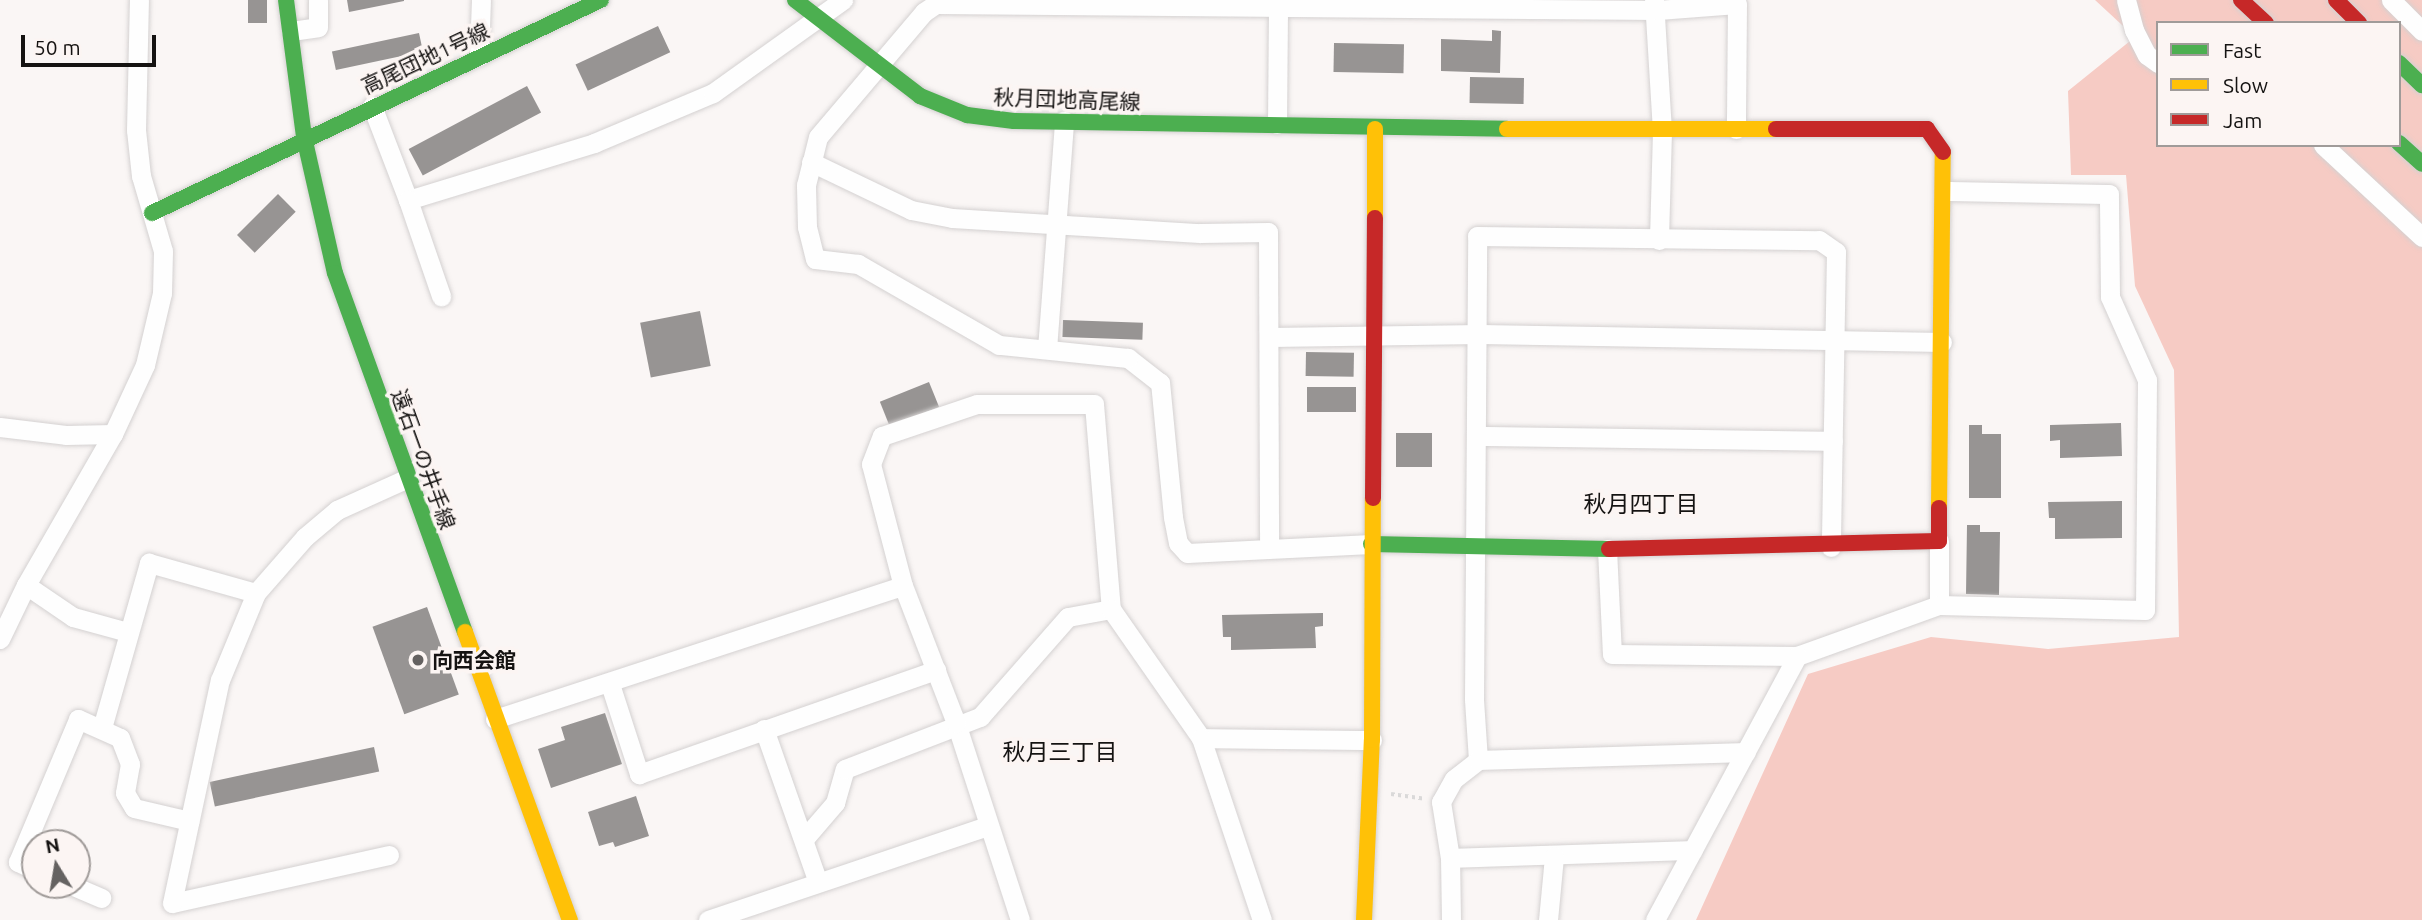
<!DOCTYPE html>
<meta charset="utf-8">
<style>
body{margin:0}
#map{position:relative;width:2422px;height:920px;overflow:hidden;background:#faf6f5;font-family:Ubuntu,"Noto Sans JP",sans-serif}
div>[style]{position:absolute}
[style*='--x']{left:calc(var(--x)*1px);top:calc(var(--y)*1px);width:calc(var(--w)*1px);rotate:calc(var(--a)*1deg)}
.forest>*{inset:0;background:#f6cbc4}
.building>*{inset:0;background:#979493;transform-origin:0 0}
.path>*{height:3.5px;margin-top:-1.75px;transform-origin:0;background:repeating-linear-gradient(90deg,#dad9d9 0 3.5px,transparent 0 7px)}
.roads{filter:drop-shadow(0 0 2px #d4d1d1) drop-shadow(0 0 2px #d4d1d1)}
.street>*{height:19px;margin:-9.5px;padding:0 9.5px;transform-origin:9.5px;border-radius:9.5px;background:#fefefe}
.fast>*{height:16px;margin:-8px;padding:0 8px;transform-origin:8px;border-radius:8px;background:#4caf50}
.slow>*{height:16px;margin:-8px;padding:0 8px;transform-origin:8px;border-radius:8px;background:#ffc107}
.jam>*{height:16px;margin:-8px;padding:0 8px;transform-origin:8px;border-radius:8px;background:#c62828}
.dots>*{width:19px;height:19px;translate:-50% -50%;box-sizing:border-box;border:4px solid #fcf5f3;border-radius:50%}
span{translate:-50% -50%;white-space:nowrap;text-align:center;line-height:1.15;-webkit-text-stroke:7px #fcf5f3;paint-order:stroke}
.street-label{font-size:21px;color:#151312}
.poi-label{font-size:21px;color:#151312;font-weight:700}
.left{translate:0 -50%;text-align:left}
.neighbourhood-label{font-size:23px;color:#151312}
.legend{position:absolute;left:2156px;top:21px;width:245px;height:126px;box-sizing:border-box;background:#fcf5f3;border:2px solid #a09b99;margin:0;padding:9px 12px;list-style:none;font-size:21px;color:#151312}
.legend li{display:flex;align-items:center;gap:14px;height:35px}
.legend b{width:35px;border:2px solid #a09b99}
.north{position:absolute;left:21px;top:829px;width:70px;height:70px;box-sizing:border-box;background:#fcf5f3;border:2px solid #a09b99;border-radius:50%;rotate:349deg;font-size:19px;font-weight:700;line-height:28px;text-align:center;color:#151312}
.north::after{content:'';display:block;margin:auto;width:24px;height:32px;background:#656261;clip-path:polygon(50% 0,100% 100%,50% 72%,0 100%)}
.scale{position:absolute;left:21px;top:35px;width:135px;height:32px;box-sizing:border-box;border:4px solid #151312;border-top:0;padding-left:9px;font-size:21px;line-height:24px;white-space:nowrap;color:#151312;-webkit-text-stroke:5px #fcf5f3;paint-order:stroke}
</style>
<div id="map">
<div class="forest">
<div style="clip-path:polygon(evenodd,2095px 0,2422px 0,2422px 920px,1696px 920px,1808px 674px,1931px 637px,2048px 649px,2179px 637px,2174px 370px,2135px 286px,2126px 175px,2071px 175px,2068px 91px,2135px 37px,2095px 0,2158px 23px,2399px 23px,2399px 145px,2158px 145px,2158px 23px)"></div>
</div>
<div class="building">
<div style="left:248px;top:0;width:19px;height:23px"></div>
<div style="clip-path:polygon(347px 0,404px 0,404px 1px,349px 12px)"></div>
<div style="left:658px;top:26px;width:29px;height:91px;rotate:65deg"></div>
<div style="clip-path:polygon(1492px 30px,1501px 31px,1500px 73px,1441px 71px,1441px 39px,1492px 41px)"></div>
<div style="left:419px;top:33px;width:19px;height:89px;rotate:78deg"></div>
<div style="left:1334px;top:43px;width:70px;height:29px;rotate:1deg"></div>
<div style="left:1470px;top:77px;width:54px;height:26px;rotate:1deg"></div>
<div style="left:527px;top:86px;width:30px;height:134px;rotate:62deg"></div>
<div style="left:278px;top:194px;width:25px;height:58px;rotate:45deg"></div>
<div style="left:700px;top:311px;width:56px;height:61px;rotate:79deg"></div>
<div style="left:1063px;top:320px;width:80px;height:17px;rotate:2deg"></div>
<div style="left:1306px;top:352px;width:48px;height:24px;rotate:1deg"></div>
<div style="left:929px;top:382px;width:27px;height:53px;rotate:68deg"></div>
<div style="left:1307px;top:387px;width:49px;height:25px"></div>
<div style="clip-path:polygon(2121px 423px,2122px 456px,2060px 458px,2060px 440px,2050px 441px,2050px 425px)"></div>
<div style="clip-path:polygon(1969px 425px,1982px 425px,1982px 434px,2001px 434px,2001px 498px,1969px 498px)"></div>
<div style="left:1396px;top:433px;width:36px;height:34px"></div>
<div style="clip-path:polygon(2122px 501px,2122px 538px,2055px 539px,2055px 518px,2049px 518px,2048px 502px)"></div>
<div style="clip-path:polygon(1967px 525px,1980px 525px,1980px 532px,2000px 532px,1999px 595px,1966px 594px)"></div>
<div style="left:427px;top:607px;width:93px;height:58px;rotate:70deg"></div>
<div style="clip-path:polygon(1323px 613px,1323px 626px,1315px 627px,1316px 648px,1231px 650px,1231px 637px,1223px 637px,1222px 615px)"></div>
<div style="clip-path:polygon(605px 713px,622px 764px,551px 788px,538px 749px,565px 740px,561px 727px)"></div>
<div style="left:374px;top:747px;width:25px;height:168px;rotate:78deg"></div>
<div style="clip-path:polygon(636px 796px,649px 836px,615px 847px,613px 842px,599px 846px,588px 812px)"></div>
</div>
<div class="path">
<div style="--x:1391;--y:794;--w:34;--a:8"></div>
</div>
<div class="roads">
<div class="street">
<div style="--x:1654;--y:0;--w:131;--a:86.5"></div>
<div style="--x:1662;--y:131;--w:109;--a:91.6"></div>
<div style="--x:2126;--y:0;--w:31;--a:75"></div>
<div style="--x:2134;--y:30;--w:28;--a:63"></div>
<div style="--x:2147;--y:55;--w:14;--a:36"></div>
<div style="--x:2391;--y:0;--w:44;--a:45"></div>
<div style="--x:291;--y:31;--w:27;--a:-8"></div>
<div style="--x:318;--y:27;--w:27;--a:-90"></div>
<div style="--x:479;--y:56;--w:56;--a:-88"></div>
<div style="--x:372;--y:106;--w:101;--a:69"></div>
<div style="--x:408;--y:200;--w:195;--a:-17"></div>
<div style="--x:594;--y:143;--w:129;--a:-22.8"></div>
<div style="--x:713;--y:93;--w:160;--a:-35.6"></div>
<div style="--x:1277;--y:124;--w:117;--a:-89.5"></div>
<div style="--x:2323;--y:145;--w:135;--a:42.9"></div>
<div style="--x:811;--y:162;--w:111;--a:25.6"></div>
<div style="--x:911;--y:210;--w:42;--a:11"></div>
<div style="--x:952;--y:218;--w:248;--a:3.5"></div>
<div style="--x:1200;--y:233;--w:68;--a:-0.8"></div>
<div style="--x:1268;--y:232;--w:315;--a:89.8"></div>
<div style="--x:408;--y:200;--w:102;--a:71"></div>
<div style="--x:1271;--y:337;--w:209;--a:-0.8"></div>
<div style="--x:1480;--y:334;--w:462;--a:1"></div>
<div style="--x:1047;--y:349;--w:229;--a:-85.7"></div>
<div style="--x:0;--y:427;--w:66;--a:6.9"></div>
<div style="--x:66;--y:435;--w:47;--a:-1.2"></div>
<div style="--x:1478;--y:436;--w:355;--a:0.8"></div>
<div style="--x:1939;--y:541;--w:64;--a:90"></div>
<div style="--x:1371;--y:544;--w:184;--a:177.2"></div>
<div style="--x:1187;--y:553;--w:13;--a:-132"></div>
<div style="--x:1178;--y:543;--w:26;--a:-101"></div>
<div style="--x:1173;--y:517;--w:135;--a:-95.5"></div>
<div style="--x:1160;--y:383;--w:41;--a:-142"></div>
<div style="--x:1128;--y:358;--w:130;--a:-174.2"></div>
<div style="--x:999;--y:345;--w:163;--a:-150.1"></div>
<div style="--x:858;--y:264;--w:43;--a:-173.4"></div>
<div style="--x:815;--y:259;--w:33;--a:-104"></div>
<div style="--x:807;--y:227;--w:42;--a:-91.4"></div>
<div style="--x:806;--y:185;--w:49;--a:-76"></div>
<div style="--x:818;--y:137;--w:164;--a:-49.7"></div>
<div style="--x:924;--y:12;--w:14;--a:-34"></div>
<div style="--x:936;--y:4;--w:722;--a:0.48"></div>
<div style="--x:1658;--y:10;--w:79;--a:-4.3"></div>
<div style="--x:1737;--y:4;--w:125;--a:90.5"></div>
<div style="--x:1607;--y:549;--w:105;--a:87.3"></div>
<div style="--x:1612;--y:654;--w:185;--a:0.6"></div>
<div style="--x:1797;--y:656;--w:151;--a:-19.8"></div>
<div style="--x:1939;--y:605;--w:206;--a:1.4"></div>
<div style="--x:2145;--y:610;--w:230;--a:-89.5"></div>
<div style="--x:2147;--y:380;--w:91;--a:-114"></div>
<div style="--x:2110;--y:297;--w:103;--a:-90.6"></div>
<div style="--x:2109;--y:194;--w:163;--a:-178.9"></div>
<div style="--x:26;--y:585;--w:57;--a:34.2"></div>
<div style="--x:73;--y:617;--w:57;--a:15.3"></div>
<div style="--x:0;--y:639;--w:60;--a:-64.3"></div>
<div style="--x:26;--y:585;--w:174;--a:-60.1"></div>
<div style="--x:113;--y:434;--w:76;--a:-65.1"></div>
<div style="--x:145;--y:365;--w:74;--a:-76.7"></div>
<div style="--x:162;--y:293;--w:42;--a:-88.6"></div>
<div style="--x:163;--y:251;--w:78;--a:-106.3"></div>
<div style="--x:141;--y:176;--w:46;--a:-96.2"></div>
<div style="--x:136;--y:130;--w:130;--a:-88.7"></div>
<div style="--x:610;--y:684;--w:95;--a:72.1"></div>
<div style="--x:639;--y:774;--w:315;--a:-19.3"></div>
<div style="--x:495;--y:719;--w:429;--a:-18.1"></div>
<div style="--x:102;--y:728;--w:172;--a:-74.1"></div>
<div style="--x:149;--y:563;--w:111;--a:15.7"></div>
<div style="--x:764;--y:729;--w:162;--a:70.6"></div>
<div style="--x:1201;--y:738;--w:171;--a:0.7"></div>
<div style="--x:1478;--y:760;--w:61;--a:-93.8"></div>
<div style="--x:1474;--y:699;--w:463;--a:-89.6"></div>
<div style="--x:1477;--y:236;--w:342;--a:0.7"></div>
<div style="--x:1819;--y:240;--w:21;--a:35"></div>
<div style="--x:1836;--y:252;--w:295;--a:91"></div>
<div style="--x:804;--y:839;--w:48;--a:-49.3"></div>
<div style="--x:835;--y:803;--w:35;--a:-74"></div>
<div style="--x:845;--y:769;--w:145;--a:-21.1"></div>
<div style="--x:980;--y:717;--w:133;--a:-48.7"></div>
<div style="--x:1068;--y:617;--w:44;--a:-10.5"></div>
<div style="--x:389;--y:855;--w:222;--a:167.5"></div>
<div style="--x:172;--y:903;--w:228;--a:-77.9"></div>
<div style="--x:220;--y:680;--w:94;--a:-67.5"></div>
<div style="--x:256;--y:593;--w:74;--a:-48.8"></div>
<div style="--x:305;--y:537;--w:42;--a:-40.2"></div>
<div style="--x:337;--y:510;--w:78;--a:-24.3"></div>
<div style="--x:1450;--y:858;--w:243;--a:-1.9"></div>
<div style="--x:35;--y:870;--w:19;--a:-155"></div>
<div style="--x:18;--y:862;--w:155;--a:-67.2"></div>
<div style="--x:78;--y:719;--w:46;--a:24.3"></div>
<div style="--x:120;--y:738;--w:28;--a:69"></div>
<div style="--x:130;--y:764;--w:29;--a:100"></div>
<div style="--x:125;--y:793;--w:17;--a:59"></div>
<div style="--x:134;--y:808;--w:57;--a:13.3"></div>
<div style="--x:71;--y:885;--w:33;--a:23"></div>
<div style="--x:708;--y:920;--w:295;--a:-18.6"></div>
<div style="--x:1020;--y:920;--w:207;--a:-108"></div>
<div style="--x:956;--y:723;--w:147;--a:-111.1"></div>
<div style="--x:903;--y:586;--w:126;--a:-104.7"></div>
<div style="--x:871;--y:464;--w:30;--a:-69"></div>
<div style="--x:882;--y:436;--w:100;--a:-18.6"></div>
<div style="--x:977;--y:404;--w:117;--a:0"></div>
<div style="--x:1094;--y:404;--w:206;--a:85.3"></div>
<div style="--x:1111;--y:609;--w:157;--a:55.1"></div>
<div style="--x:1201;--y:738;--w:192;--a:71.5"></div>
<div style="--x:1451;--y:920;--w:62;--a:-90.9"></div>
<div style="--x:1450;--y:858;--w:57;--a:-99.1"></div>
<div style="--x:1441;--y:802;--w:26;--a:-61"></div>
<div style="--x:1454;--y:779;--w:31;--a:-38"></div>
<div style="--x:1478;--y:760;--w:268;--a:-1.7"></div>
<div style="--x:1548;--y:920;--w:64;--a:-84.6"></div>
<div style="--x:1655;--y:920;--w:300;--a:-61.7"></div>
</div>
<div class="fast">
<div style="--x:286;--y:0;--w:138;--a:82.5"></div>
<div style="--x:304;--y:137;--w:139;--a:77.2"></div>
<div style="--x:335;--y:273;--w:382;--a:70.1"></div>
<div style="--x:795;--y:0;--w:158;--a:37.5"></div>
<div style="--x:920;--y:96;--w:51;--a:22"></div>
<div style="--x:967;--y:115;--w:47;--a:7.3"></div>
<div style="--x:1014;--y:121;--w:493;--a:0.9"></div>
<div style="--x:2399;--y:63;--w:32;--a:44"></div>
<div style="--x:2399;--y:143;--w:31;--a:42"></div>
<div style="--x:152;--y:213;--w:497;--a:-25.4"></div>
<div style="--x:1371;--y:544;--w:238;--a:1.2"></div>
</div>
<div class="slow">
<div style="--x:1507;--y:129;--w:269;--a:0"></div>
<div style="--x:1375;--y:218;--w:89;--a:-90"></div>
<div style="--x:1939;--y:508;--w:356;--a:-89.4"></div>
<div style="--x:465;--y:632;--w:307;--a:70"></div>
<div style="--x:1364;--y:920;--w:180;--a:-87.5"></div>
<div style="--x:1372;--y:740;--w:242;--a:-89.8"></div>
</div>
<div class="jam">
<div style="--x:2241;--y:0;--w:34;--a:43"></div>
<div style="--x:2336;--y:0;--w:33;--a:45"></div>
<div style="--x:1776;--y:129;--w:151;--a:0"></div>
<div style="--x:1927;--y:129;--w:28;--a:55"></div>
<div style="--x:1373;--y:498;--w:280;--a:-89.6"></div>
<div style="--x:1609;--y:549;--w:330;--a:-1.4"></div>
<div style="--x:1939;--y:541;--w:33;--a:-90"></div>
</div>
</div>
<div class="dots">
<div style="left:418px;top:660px;background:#656261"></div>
</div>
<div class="street-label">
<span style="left:425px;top:58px;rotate:-25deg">高尾団地1号線</span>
<span style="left:1067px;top:99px;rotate:2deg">秋月団地高尾線</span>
<span style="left:424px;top:459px;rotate:70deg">遠石一の井手線</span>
</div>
<div class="poi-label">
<span class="left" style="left:432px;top:660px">向西会館</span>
</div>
<div class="neighbourhood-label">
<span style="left:1641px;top:504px">秋月四丁目</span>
<span style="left:1060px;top:752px">秋月三丁目</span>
</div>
<ul class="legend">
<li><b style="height:9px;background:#4caf50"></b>Fast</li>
<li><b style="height:9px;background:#ffc107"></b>Slow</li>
<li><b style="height:9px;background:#c62828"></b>Jam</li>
</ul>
<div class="north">N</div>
<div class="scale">50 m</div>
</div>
